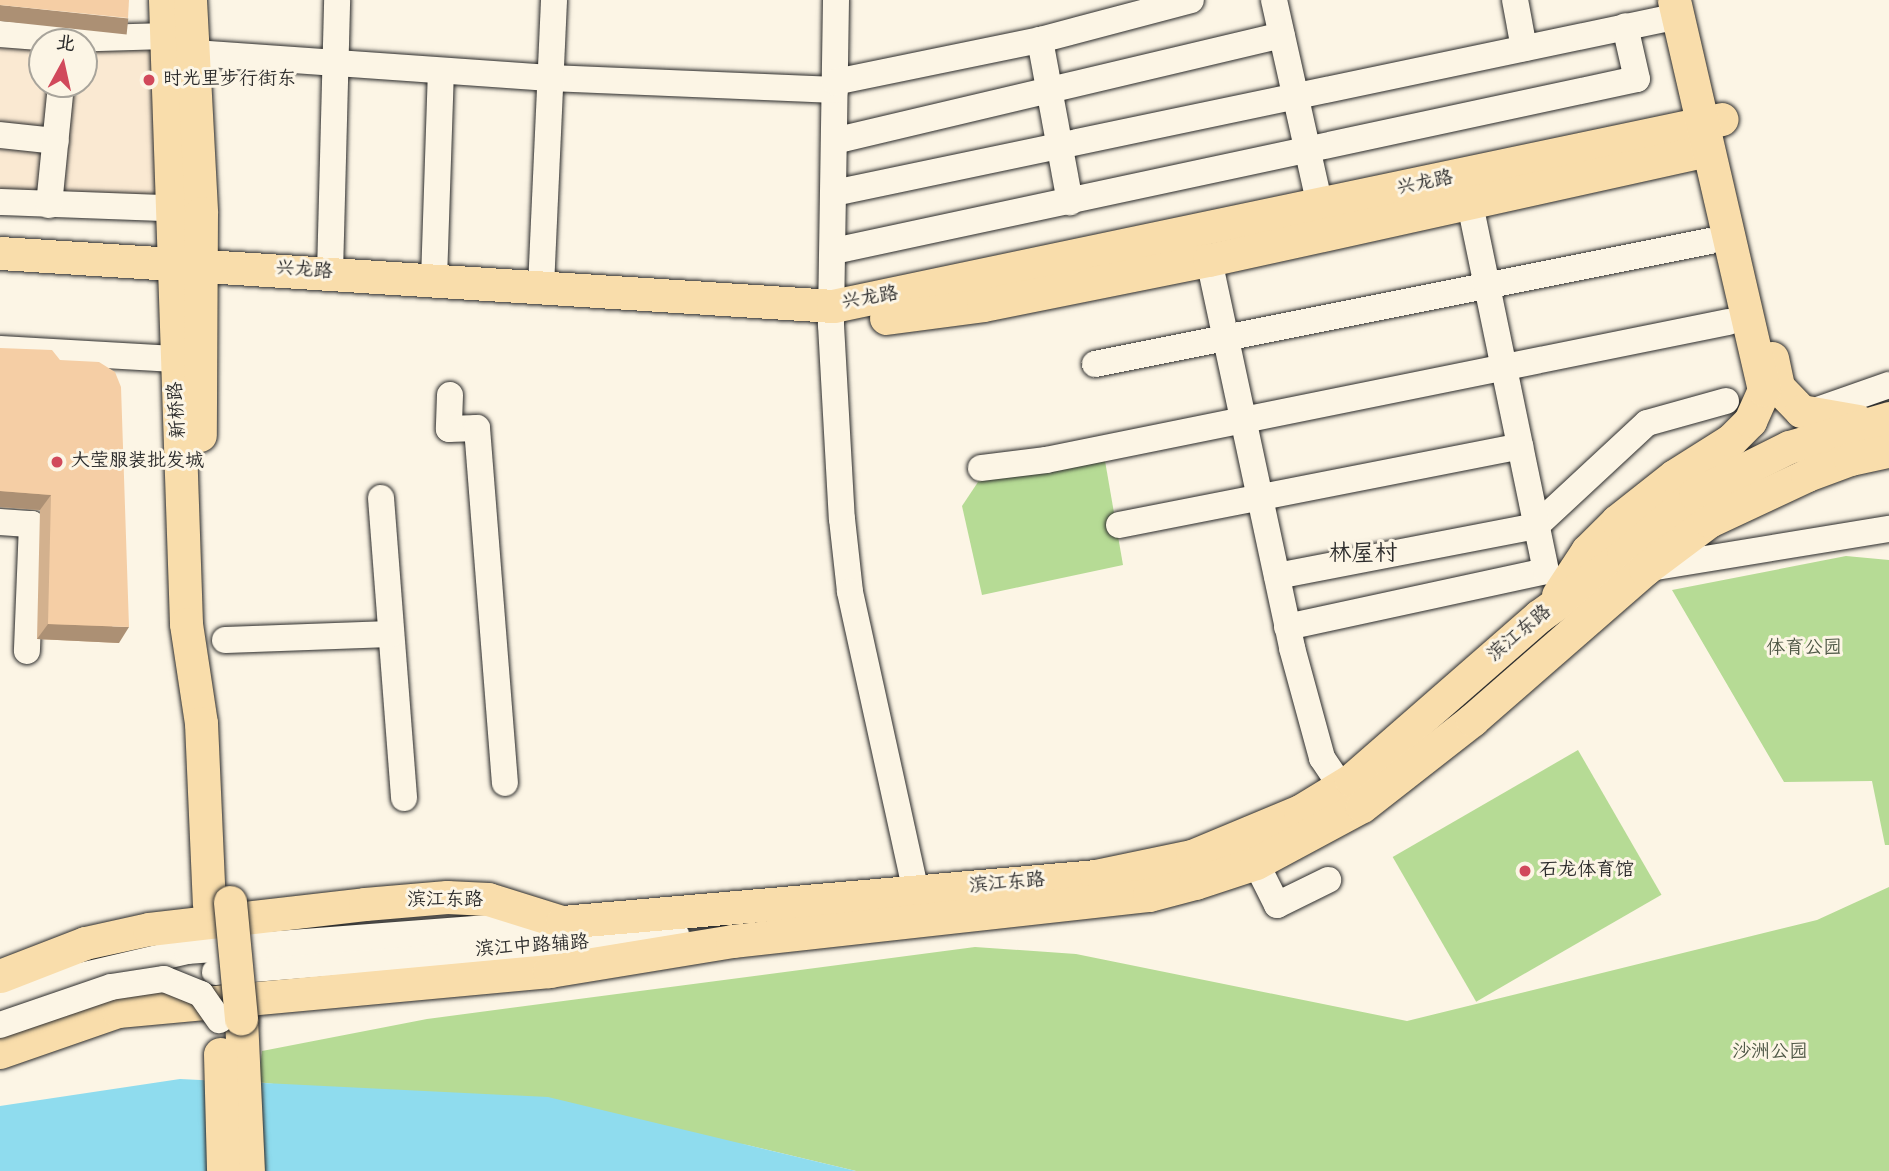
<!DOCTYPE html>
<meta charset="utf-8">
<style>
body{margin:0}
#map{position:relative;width:1889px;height:1171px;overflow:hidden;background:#fcf5e5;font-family:Kalam,"LXGW WenKai TC",sans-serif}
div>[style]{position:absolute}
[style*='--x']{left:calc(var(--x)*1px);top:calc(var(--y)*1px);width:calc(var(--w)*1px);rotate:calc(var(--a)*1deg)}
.built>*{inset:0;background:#fae9d2}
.green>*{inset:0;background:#b6db95;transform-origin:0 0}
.water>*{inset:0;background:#8fdcee}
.roads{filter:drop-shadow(0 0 2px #2b2b2b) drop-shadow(0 0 2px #2b2b2b)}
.minor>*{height:26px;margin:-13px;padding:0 13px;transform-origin:13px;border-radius:13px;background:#fcf5e5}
.major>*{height:33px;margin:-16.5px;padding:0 16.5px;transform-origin:16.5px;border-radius:16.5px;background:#f9ddab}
.bridges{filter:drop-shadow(0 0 2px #2b2b2b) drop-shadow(0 0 2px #2b2b2b)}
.minor-bridge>*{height:26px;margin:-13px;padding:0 13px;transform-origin:13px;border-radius:13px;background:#fcf5e5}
.major-bridge>*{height:33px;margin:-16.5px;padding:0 16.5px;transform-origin:16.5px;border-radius:16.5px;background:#f9ddab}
.wall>*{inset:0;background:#d3b18e}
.shaded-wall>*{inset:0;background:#ac9074;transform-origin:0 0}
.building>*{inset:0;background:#f5cea5}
.dots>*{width:19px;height:19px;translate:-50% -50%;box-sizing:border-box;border:4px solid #fcf5e5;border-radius:50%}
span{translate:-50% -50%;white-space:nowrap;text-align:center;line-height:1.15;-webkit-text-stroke:6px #fcf5e5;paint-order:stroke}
.poi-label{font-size:19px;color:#2b2b2b}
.left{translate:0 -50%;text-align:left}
.street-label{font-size:19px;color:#2b2b2b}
.park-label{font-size:19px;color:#4e5746}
.quarter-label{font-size:23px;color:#2b2b2b}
.north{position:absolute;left:28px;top:28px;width:70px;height:70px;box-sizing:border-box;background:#fcf5e5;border:2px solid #a8a49b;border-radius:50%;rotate:8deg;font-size:19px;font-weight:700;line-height:28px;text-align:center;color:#2b2b2b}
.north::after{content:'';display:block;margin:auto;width:24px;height:32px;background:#d1495b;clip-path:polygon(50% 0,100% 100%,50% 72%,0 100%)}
</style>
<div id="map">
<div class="built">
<div style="clip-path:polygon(evenodd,0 34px,152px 44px,163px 208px,0 202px,0 34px,42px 42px,84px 42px,84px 84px,42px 84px,42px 42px)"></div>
</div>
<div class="green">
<div style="clip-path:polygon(1104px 455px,1123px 565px,982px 595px,962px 506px,982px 476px)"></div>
<div style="clip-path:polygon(1846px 556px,1889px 560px,1889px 845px,1885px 845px,1872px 781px,1784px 782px,1672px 590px)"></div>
<div style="left:1578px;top:750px;width:167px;height:214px;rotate:60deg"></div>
<div style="clip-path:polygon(1889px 887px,1889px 1171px,856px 1171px,747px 1145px,258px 1082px,262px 1051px,427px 1019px,975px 947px,1076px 954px,1407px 1021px,1817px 920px)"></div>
</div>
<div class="water">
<div style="clip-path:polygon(180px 1079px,548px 1097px,856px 1171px,0 1171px,0 1106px)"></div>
</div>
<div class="roads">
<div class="minor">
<div style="--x:836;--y:0;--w:325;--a:90.9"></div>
<div style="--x:831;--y:325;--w:194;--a:86.8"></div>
<div style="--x:842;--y:519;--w:73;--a:83.7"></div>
<div style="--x:850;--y:592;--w:306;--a:77.6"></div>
<div style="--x:1274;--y:0;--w:211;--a:77.4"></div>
<div style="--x:1515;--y:0;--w:49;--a:79.4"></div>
<div style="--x:0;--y:34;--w:65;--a:4.4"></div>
<div style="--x:65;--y:39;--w:102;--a:-1.7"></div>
<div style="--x:1040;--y:40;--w:165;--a:79.5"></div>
<div style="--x:193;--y:53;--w:359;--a:4"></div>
<div style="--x:551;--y:78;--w:284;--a:2.4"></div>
<div style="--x:835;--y:82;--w:209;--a:-11.6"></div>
<div style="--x:1040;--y:40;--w:156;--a:-14.8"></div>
<div style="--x:0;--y:135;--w:56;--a:6.1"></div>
<div style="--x:834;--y:141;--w:460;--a:-13.3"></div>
<div style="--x:834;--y:193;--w:863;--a:-11.83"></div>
<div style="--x:0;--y:202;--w:163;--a:2.1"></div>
<div style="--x:49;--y:205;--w:122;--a:-84.3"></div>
<div style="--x:834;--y:251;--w:821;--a:-12.09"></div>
<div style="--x:1637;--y:79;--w:54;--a:-102.8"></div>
<div style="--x:1209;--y:260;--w:397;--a:77.9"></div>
<div style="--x:1292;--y:648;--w:114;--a:74.7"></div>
<div style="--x:1322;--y:758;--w:34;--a:56"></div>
<div style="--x:330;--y:273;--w:273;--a:-88.5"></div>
<div style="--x:434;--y:280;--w:208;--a:-88.1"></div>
<div style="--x:541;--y:287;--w:287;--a:-87.4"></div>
<div style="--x:0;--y:349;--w:175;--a:3.3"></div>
<div style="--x:1095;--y:364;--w:627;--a:-11.31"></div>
<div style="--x:450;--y:395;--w:34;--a:92"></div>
<div style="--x:449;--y:429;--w:28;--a:-2"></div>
<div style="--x:477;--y:428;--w:356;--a:85.5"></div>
<div style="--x:1809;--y:413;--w:85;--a:-19.3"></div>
<div style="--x:981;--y:468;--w:65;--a:-7"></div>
<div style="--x:1046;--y:460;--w:696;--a:-11.44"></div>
<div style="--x:381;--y:498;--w:301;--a:85.6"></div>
<div style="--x:0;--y:522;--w:32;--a:4"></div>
<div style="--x:32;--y:524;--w:127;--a:92.3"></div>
<div style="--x:1119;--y:525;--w:409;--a:-11.1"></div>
<div style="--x:1650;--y:568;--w:242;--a:-9.3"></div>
<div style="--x:1277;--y:576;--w:264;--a:-10.9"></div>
<div style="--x:1536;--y:526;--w:151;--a:-42.9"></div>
<div style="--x:1647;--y:423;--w:82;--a:-15.6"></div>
<div style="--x:1287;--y:627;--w:265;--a:-12.2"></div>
<div style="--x:1546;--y:571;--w:379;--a:-101.7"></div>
<div style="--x:225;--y:640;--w:166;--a:-2.1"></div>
<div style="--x:1256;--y:863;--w:47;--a:63.4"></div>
<div style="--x:1277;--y:905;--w:57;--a:-26.1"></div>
<div style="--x:215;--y:972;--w:463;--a:-4.5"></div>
<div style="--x:0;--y:1004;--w:72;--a:-20.2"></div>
<div style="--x:68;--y:979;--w:122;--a:-13.2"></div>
<div style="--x:187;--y:951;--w:367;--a:-4.4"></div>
</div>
<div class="major">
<div style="--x:165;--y:0;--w:624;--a:88.07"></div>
<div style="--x:186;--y:624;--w:100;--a:81.4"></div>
<div style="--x:201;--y:723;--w:181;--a:87.5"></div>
<div style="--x:190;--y:0;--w:213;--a:87"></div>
<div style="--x:201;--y:213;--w:222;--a:90.3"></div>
<div style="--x:0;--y:253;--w:835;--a:3.64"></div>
<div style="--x:833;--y:306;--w:908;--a:-11.88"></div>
<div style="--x:886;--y:318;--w:98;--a:-7.6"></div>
<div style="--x:983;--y:305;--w:230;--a:-11.3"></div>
<div style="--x:1209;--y:260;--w:511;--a:-12.43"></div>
<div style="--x:1772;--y:358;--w:30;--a:78"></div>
<div style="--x:1778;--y:387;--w:33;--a:46"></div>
<div style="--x:1801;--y:411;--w:58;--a:10"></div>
<div style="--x:1558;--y:595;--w:53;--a:-56.6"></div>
<div style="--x:1587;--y:551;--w:42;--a:-45"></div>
<div style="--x:1617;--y:521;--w:73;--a:-38.3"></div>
<div style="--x:1674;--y:476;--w:67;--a:-32.3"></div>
<div style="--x:1731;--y:440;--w:27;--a:-45"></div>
<div style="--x:1750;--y:421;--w:34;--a:-66"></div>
<div style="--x:1764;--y:390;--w:400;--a:-103"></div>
<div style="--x:0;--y:976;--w:91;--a:-21.2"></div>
<div style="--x:85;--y:943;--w:66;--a:-12.3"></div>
<div style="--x:149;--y:929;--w:217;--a:-6.6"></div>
<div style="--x:365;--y:904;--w:82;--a:-4.9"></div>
<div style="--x:447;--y:897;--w:41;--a:2.8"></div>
<div style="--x:488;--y:899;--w:77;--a:17.3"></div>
<div style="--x:562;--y:922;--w:536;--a:-4.92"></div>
<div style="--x:1096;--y:876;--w:98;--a:-11.8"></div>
<div style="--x:1192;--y:856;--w:117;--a:-22.6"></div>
<div style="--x:1300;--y:811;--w:60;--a:-31.3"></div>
<div style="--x:1351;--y:780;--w:249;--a:-41.1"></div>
<div style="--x:1539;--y:616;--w:103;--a:-35.5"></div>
<div style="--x:1623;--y:556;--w:95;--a:-40.7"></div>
<div style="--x:1695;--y:494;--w:105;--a:-26.6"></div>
<div style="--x:1789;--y:447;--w:104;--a:-16.2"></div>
<div style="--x:241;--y:1018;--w:153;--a:87.4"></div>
<div style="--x:0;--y:1052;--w:125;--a:-19.2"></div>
<div style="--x:118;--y:1011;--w:433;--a:-5.3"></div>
<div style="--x:549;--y:971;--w:185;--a:-9.3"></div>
<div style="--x:732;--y:941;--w:420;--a:-6.3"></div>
<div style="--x:1149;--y:895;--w:48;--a:-14.6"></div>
<div style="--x:1195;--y:883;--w:64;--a:-18.2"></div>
<div style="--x:1256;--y:863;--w:120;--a:-28.3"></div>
<div style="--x:1362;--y:806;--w:140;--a:-38"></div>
<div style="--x:1472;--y:720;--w:230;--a:-41.1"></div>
<div style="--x:1645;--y:569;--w:80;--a:-36.9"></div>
<div style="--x:1709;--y:521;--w:108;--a:-25.1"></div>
<div style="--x:1807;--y:475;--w:46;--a:-20.4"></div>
<div style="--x:1850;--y:459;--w:40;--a:-12"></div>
<div style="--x:220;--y:1054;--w:117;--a:88.5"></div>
</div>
</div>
<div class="bridges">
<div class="minor-bridge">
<div style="--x:0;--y:1025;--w:117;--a:-18.9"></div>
<div style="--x:111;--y:987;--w:54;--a:-8.6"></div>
<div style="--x:164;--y:979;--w:40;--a:22"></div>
<div style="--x:201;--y:994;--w:32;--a:55"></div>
</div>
<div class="major-bridge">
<div style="--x:230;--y:902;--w:117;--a:84.6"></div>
</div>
</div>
<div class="wall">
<div style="clip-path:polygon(0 348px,119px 643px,37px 639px,40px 510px,0 507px)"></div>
</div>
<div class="shaded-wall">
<div style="left:0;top:5px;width:129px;height:16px;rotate:6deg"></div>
<div style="clip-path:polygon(0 491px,51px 495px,40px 510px,0 507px)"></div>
<div style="clip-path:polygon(48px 624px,129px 627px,119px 643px,37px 639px)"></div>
</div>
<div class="building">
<div style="clip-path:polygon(0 0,129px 0,128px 18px,0 5px)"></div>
<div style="clip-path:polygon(0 348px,52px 350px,60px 360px,99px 362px,115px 372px,121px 387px,129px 627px,48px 624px,51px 495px,0 491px)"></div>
</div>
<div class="dots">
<div style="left:149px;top:80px;background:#d1495b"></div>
<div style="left:57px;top:462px;background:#d1495b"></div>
<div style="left:1525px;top:871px;background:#d1495b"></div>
</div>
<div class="poi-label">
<span class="left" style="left:163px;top:80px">时光里步行街东</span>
<span class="left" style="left:71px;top:462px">大莹服装批发城</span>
<span class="left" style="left:1539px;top:871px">石龙体育馆</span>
</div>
<div class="street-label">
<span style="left:1425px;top:184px;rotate:-12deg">兴龙路</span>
<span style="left:304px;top:271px;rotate:4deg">兴龙路</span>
<span style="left:870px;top:299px;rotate:-10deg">兴龙路</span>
<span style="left:178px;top:410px;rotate:-94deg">新桥路</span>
<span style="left:1520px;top:634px;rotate:-40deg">滨江东路</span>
<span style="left:1007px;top:884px;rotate:-5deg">滨江东路</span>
<span style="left:445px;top:901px">滨江东路</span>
<span style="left:532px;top:947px;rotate:-4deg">滨江中路辅路</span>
</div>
<div class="park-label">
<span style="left:1804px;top:649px">体育公园</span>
<span style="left:1770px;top:1053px">沙洲公园</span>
</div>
<div class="quarter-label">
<span style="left:1363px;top:554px">林屋村</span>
</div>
<div class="north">北</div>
</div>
